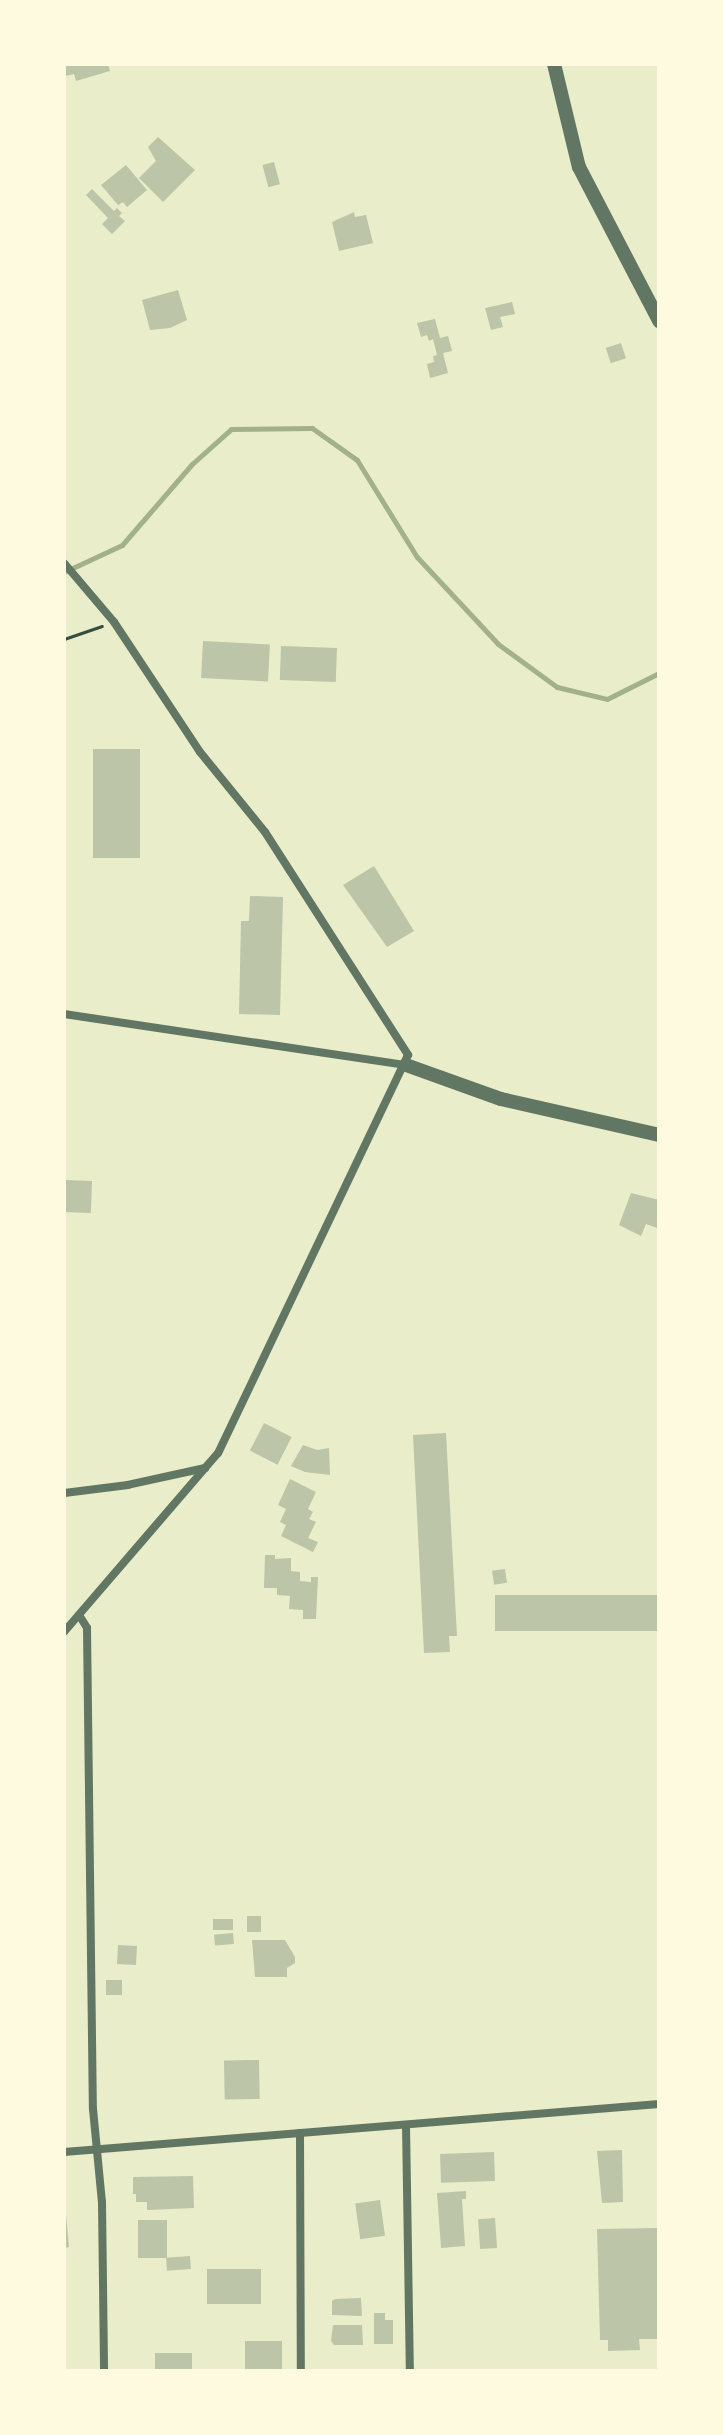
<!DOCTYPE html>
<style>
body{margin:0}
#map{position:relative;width:723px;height:2435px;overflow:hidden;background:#e9edc9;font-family:Commissioner,sans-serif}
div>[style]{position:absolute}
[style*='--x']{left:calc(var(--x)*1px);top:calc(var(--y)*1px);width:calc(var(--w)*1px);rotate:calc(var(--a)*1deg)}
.stream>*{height:5px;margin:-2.5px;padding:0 2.5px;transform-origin:2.5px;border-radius:2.5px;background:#a3b18a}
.building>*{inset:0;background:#bcc5a7;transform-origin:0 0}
.path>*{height:3px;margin:-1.5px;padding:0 1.5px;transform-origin:1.5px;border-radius:1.5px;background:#344e41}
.minor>*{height:8px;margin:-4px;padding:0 4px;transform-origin:4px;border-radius:4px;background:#617663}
.tertiary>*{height:14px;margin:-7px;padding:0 7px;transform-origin:7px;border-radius:7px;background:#617663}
span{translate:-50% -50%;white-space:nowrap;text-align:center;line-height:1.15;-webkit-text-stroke:8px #fefae0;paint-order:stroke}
.frame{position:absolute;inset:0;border:66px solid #fefae0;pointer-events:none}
</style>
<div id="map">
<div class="stream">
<div style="--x:64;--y:572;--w:64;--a:-25"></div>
<div style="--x:122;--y:545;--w:107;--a:-49.2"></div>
<div style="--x:192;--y:464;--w:52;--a:-41.9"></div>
<div style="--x:231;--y:429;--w:81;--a:-0.7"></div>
<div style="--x:312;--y:428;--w:55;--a:35.4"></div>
<div style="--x:357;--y:460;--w:114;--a:58.3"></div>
<div style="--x:417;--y:557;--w:119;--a:47"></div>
<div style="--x:498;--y:644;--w:73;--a:36.1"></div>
<div style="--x:557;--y:687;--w:51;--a:13.5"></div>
<div style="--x:607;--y:699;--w:58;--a:-26.6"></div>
</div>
<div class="building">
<div style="clip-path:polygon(64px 64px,108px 64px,110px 71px,76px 81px,74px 74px,65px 76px)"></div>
<div style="clip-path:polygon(158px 137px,195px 170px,163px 202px,139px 178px,156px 161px,148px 147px)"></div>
<div style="left:274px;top:162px;width:23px;height:12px;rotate:75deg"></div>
<div style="clip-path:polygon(126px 165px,147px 190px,127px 207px,123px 202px,118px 205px,101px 185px)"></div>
<div style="clip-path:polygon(92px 189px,114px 211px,117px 208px,122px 213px,119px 216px,125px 221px,112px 234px,102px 224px,108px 218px,86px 195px)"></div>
<div style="clip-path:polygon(354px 212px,355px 217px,366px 215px,373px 243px,339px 251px,332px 222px)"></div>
<div style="clip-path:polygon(178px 290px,187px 320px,170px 328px,150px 330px,142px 300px)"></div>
<div style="clip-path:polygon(512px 302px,515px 314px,500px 317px,503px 327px,491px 330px,485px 308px)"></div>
<div style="clip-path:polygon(435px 319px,440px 338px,448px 336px,452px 351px,443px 353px,448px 373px,430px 378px,427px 364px,434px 362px,433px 356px,437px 355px,433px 339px,429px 341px,427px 335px,421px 337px,417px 323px)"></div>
<div style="left:621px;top:343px;width:16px;height:16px;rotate:72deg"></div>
<div style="left:203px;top:641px;width:67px;height:37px;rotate:3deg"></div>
<div style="left:281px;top:646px;width:56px;height:34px;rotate:2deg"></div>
<div style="left:93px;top:749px;width:47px;height:109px"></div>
<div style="clip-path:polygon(374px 866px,414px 931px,387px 947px,343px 885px)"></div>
<div style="clip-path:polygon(250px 896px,283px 897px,280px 1015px,239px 1014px,241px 921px,249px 921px)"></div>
<div style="left:64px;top:1180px;width:28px;height:32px;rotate:2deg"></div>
<div style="clip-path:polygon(631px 1193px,659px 1200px,657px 1228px,646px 1224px,641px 1236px,619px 1225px)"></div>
<div style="left:264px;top:1423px;width:31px;height:31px;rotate:27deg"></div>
<div style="clip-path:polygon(446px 1433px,457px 1636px,449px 1636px,450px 1652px,424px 1653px,413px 1435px)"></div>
<div style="clip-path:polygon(303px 1445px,317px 1450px,329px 1448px,330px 1475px,305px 1472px,291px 1466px)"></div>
<div style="clip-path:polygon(290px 1479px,316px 1492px,308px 1509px,313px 1512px,309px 1519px,316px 1522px,308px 1538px,318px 1542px,313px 1552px,281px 1536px,286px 1525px,280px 1522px,286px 1509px,278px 1505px)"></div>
<div style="clip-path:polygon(265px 1555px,275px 1555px,275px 1559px,291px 1558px,291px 1571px,300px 1572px,300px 1581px,311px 1582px,311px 1577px,318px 1577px,316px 1619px,303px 1619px,303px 1610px,289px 1609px,290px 1596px,277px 1595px,277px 1588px,264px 1588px)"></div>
<div style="left:505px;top:1569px;width:14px;height:13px;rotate:82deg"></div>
<div style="left:659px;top:1595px;width:36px;height:164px;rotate:90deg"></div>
<div style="left:247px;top:1916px;width:14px;height:16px"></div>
<div style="left:213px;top:1919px;width:20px;height:11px"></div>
<div style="left:233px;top:1933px;width:11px;height:19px;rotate:85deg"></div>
<div style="clip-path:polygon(252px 1940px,285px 1940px,295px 1957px,295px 1963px,287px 1968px,287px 1977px,255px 1977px)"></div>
<div style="left:118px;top:1945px;width:19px;height:19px;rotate:3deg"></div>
<div style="left:106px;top:1980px;width:16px;height:15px"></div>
<div style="left:259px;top:2060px;width:39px;height:35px;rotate:89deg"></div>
<div style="clip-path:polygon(622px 2150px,623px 2202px,602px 2203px,597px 2151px)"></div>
<div style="left:494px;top:2152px;width:29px;height:54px;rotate:88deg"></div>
<div style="clip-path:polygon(193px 2176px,194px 2208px,147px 2210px,147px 2202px,136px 2202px,136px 2194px,133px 2194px,133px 2177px)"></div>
<div style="clip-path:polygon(466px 2191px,466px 2199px,462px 2199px,465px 2246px,441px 2248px,437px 2193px)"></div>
<div style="clip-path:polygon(64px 2193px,69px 2247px,64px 2248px)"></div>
<div style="left:380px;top:2200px;width:36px;height:25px;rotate:82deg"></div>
<div style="left:495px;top:2218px;width:30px;height:17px;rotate:86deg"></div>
<div style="left:138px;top:2220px;width:29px;height:38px"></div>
<div style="clip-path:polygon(659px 2228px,659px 2339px,639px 2339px,640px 2350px,608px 2351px,608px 2340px,600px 2340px,597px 2229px)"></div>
<div style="left:190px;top:2256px;width:13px;height:24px;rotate:86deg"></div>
<div style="left:207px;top:2269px;width:54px;height:35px"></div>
<div style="clip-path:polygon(361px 2298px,362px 2316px,332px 2315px,332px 2301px,335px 2299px)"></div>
<div style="clip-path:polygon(374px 2313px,385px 2313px,385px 2320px,393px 2320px,393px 2344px,374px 2344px)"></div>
<div style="clip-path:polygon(333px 2325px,362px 2325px,363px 2345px,334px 2345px,331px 2341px)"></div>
<div style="left:245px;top:2341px;width:37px;height:30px"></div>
<div style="left:192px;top:2353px;width:18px;height:37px;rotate:90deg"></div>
</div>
<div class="path">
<div style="--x:64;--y:639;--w:40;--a:-18.9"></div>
</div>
<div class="minor">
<div style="--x:64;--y:563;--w:77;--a:49.7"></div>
<div style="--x:114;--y:622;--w:156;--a:56.5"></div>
<div style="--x:200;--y:752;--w:103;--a:50.9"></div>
<div style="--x:265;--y:832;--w:265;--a:57.3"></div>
<div style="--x:408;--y:1055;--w:441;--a:115.5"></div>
<div style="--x:218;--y:1453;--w:20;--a:131"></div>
<div style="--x:205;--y:1468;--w:79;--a:167.6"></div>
<div style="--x:128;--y:1485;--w:64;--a:172.9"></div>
<div style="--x:64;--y:1014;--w:346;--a:8.5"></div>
<div style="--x:79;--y:1615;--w:15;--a:58"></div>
<div style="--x:87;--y:1628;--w:481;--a:89.3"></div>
<div style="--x:93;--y:2109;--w:93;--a:84.5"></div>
<div style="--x:102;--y:2202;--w:169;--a:89.3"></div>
<div style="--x:64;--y:1632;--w:216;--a:-49.3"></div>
<div style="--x:406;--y:2125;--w:246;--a:89.1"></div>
<div style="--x:300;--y:2133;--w:238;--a:89.8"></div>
<div style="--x:64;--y:2152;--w:597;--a:-4.61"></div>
</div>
<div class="tertiary">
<div style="--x:554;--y:64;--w:106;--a:76.4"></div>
<div style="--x:579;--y:167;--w:174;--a:62.5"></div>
<div style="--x:406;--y:1065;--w:101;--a:19.7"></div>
<div style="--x:501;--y:1099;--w:162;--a:12.8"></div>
</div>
<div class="frame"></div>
</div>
